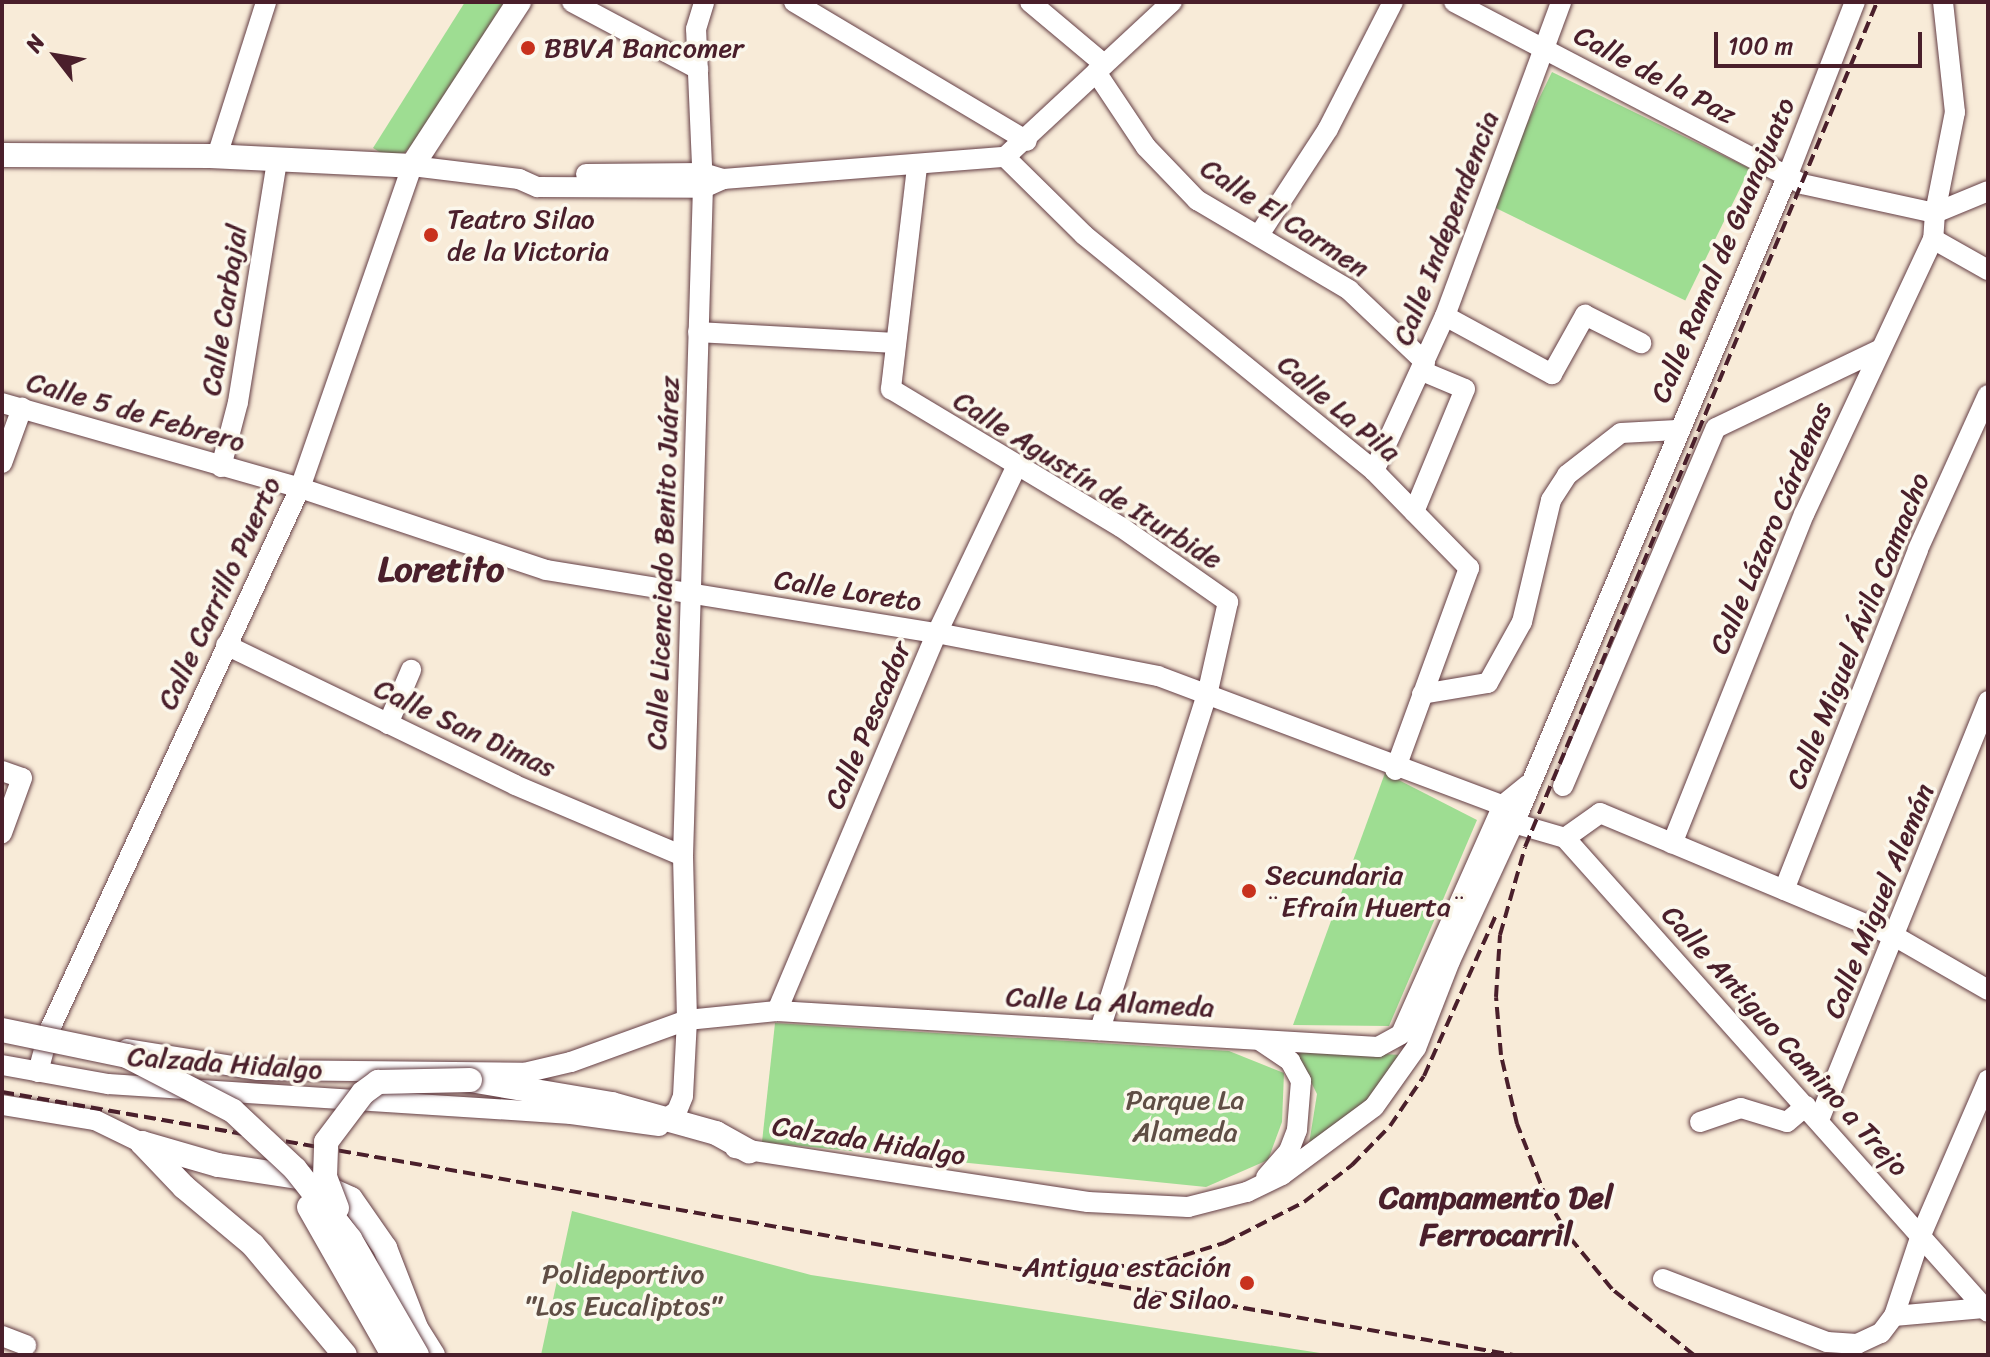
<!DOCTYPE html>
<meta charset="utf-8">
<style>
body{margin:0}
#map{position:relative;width:1990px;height:1357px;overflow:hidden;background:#f8ebd8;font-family:Sriracha,sans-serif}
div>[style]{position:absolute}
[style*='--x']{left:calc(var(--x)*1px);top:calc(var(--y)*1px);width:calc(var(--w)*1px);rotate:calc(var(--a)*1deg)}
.green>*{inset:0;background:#9edd92;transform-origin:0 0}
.roads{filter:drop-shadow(0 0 2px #643e45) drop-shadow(0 0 2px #643e45)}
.minor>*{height:20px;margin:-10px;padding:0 10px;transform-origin:10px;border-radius:10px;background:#fff}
.major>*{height:24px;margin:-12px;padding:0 12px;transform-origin:12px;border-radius:12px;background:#fff}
.rail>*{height:4px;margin-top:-2px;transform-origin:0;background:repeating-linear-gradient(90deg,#4a1f2b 0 12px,transparent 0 18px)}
.bridges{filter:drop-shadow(0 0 2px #643e45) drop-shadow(0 0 2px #643e45)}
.major-bridge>*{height:24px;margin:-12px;padding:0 12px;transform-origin:12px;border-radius:12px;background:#fff}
.dots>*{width:22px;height:22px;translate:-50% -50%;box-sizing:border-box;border:4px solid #fbf7ec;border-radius:50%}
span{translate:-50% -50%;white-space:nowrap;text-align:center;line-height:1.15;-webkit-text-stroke:7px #fbf7ec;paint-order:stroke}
.poi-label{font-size:28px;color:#4a1f2b}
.left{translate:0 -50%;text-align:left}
.right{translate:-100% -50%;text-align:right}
.street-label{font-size:28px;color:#4a1f2b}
.park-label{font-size:28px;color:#5f4e45}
.quarter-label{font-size:32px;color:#4a1f2b;font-weight:700}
.district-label{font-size:36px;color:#4a1f2b;font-weight:700}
.frame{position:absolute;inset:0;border:4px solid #4a1f2b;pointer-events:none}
.north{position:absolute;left:16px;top:16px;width:80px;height:80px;-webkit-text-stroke:6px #fbf7ec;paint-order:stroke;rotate:301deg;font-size:22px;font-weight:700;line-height:32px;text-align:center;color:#4a1f2b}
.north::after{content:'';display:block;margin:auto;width:28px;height:36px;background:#4a1f2b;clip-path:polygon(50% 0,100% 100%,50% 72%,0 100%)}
.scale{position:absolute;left:1714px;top:32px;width:208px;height:36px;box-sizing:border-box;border:4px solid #4a1f2b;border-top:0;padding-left:10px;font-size:24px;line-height:28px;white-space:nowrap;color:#4a1f2b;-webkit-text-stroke:6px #fbf7ec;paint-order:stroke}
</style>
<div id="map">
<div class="green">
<div style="clip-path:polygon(465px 2px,504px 2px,416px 142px,404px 153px,386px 156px,373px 148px)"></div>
<div style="left:1552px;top:72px;width:220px;height:147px;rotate:26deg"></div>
<div style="clip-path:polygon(1385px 773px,1477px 820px,1389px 1026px,1293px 1025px)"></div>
<div style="clip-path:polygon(775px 1023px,1229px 1051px,1284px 1073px,1282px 1122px,1268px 1160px,1206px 1187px,762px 1142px)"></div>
<div style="clip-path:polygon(1293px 1046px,1349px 1052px,1401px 1055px,1367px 1103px,1309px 1144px,1317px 1094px)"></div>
<div style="clip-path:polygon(572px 1211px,811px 1275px,1333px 1355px,541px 1355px)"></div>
</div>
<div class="roads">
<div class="minor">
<div style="--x:572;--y:2;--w:143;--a:28"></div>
<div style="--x:794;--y:2;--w:271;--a:30.8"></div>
<div style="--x:1030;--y:2;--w:97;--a:40"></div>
<div style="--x:1454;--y:2;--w:393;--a:27.6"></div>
<div style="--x:1802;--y:184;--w:136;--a:12.3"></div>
<div style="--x:1935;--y:213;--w:26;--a:94"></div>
<div style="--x:1933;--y:239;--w:304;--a:115.1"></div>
<div style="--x:1804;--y:514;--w:355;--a:111.8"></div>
<div style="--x:1943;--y:2;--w:111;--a:83.8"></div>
<div style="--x:1955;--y:112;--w:103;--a:101.2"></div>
<div style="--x:1935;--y:213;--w:57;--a:-22.5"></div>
<div style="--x:1096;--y:72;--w:90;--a:56.3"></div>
<div style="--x:1146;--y:147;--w:74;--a:46.1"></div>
<div style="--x:1197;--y:200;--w:177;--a:30.6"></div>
<div style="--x:1349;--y:290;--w:105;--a:43.5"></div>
<div style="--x:217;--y:156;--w:162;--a:-72.3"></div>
<div style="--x:1005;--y:157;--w:111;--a:44.6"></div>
<div style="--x:1084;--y:235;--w:374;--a:39.1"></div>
<div style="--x:1374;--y:471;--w:136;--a:45.6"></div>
<div style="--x:1469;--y:568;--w:215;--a:110.1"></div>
<div style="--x:917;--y:167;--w:224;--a:96.7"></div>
<div style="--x:891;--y:389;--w:268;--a:31"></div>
<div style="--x:1121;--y:527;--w:131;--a:35"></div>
<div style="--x:1228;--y:602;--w:91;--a:102.7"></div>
<div style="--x:1208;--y:691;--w:356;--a:107.7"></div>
<div style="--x:586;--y:174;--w:117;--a:-0.5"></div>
<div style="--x:703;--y:173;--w:21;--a:17"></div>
<div style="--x:723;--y:179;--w:283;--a:-4.5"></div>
<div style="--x:1005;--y:157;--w:228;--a:-42.9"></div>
<div style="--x:1259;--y:235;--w:126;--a:-56.9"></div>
<div style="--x:1328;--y:129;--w:143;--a:-62.9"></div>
<div style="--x:1933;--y:239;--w:63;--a:29.4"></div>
<div style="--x:1445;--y:316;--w:122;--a:28.5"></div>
<div style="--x:1552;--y:374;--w:68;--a:-60.8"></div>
<div style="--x:1585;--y:315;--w:63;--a:26.6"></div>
<div style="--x:698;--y:332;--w:197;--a:3.2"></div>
<div style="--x:2;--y:403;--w:310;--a:15.9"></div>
<div style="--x:300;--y:488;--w:259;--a:18.4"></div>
<div style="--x:546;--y:570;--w:396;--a:9.2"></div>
<div style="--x:937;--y:633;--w:225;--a:11"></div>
<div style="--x:1158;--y:676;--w:380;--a:20.6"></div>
<div style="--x:2;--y:463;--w:59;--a:-70"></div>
<div style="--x:221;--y:467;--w:67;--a:-75.3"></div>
<div style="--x:238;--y:402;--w:244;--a:-80.8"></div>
<div style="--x:1374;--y:471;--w:170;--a:-65.4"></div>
<div style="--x:1445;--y:316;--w:335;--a:-69.7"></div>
<div style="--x:1414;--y:512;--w:133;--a:-67.5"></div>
<div style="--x:1465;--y:389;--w:47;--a:-157.3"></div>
<div style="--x:226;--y:645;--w:321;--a:25.8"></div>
<div style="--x:515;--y:785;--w:182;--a:22.9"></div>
<div style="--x:1422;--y:694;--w:67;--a:-9.5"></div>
<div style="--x:1488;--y:683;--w:70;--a:-60.9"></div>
<div style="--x:1522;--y:622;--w:125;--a:-76.6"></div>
<div style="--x:1551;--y:500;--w:30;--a:-57"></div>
<div style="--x:1567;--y:475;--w:68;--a:-37.9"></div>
<div style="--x:1621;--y:433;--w:56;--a:-3.1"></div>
<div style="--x:388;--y:724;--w:59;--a:-66.9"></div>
<div style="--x:2;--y:771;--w:21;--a:19"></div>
<div style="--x:22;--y:778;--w:59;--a:110"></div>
<div style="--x:1563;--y:786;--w:389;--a:-66.9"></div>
<div style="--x:1716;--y:428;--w:181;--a:-25.6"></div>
<div style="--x:1503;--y:820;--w:65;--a:16.2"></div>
<div style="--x:1565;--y:838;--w:635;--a:48.25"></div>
<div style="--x:1565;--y:838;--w:43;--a:-35.5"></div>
<div style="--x:1600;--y:813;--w:321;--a:22.7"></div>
<div style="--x:1896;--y:937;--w:106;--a:29.9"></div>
<div style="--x:1784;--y:890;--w:366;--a:-68.5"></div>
<div style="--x:1918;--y:549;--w:169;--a:-65.6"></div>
<div style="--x:777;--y:1011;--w:410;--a:-67.1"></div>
<div style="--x:937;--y:633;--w:186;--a:-64.5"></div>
<div style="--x:1262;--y:1042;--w:34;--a:34"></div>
<div style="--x:1290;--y:1061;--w:23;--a:61"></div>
<div style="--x:1301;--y:1081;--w:49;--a:94.7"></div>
<div style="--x:1297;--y:1130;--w:22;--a:111"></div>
<div style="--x:1289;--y:1151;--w:35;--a:131"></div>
<div style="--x:127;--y:1049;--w:133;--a:9.1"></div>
<div style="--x:258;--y:1070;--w:266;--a:0.6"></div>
<div style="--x:524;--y:1073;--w:48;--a:-13.2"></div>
<div style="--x:571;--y:1062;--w:123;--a:-19.9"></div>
<div style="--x:687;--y:1020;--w:90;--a:-5.7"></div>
<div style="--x:777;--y:1011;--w:602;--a:3.43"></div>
<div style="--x:1378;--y:1047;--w:26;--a:-29"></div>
<div style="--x:1401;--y:1034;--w:251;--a:-66"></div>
<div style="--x:1503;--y:805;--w:32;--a:-39"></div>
<div style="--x:2;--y:1065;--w:108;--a:10.2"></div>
<div style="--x:108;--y:1084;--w:464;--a:3.7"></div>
<div style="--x:571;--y:1114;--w:89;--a:7.8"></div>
<div style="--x:38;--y:1072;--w:42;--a:-75"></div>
<div style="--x:49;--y:1031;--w:598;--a:-65.19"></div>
<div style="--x:300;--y:488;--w:341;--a:-70.8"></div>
<div style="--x:412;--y:166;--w:108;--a:6.9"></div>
<div style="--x:519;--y:179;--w:20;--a:24"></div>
<div style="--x:537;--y:187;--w:166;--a:0.3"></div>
<div style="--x:703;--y:188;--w:22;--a:-24"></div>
<div style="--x:2;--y:1105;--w:94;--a:9.2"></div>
<div style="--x:95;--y:1120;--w:52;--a:26.1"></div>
<div style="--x:664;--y:1120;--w:16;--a:-35"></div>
<div style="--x:677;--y:1111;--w:16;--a:-68"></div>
<div style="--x:683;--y:1096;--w:76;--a:-87"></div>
<div style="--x:687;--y:1020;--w:164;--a:-91.4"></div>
<div style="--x:683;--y:856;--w:668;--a:-88.29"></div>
<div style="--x:703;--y:188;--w:159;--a:-92.5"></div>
<div style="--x:696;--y:29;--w:28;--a:-73"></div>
<div style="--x:1819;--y:1120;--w:452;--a:-68"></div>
<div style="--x:1700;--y:1122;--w:43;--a:-18.9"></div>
<div style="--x:1741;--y:1108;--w:48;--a:16.9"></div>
<div style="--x:1787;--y:1122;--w:25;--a:-40"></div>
<div style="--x:735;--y:1148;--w:357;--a:8.7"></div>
<div style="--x:1088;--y:1202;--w:100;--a:2.9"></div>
<div style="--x:1188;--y:1207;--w:61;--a:-14.3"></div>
<div style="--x:1247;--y:1192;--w:39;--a:-26"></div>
<div style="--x:1282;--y:1175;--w:114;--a:-36.5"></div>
<div style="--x:1374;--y:1107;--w:72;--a:-54.6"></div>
<div style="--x:1416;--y:1048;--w:93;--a:-68.7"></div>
<div style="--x:1450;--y:961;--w:164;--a:-65.2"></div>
<div style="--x:1519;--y:812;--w:689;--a:-67.12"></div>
<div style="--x:1787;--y:177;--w:188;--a:-68.8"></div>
<div style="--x:1663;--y:1279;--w:176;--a:21"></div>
<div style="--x:1827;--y:1342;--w:30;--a:4"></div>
<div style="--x:1857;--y:1344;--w:26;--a:-25"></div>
<div style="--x:1881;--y:1333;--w:21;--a:-53"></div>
<div style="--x:1894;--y:1316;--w:85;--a:-71.6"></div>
<div style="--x:1921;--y:1235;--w:169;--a:-66.6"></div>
<div style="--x:1894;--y:1316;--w:90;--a:-5.1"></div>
<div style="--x:2;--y:1336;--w:26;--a:21"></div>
</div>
<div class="major">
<div style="--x:2;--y:155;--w:208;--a:0.3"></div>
<div style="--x:210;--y:156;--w:202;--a:2.8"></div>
<div style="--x:412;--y:166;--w:196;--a:-56.9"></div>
<div style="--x:470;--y:1080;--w:144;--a:9.6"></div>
<div style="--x:612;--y:1104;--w:108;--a:15.6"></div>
<div style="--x:716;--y:1133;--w:38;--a:29"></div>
<div style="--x:142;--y:1143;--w:79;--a:16.1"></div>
<div style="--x:218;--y:1165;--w:87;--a:8.6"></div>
<div style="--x:304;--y:1178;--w:51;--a:24.1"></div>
<div style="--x:351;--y:1199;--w:60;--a:55.2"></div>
<div style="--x:385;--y:1248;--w:86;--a:68.8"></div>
<div style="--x:416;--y:1328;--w:32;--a:58"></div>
<div style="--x:142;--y:1143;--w:61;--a:46.3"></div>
<div style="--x:184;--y:1187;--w:90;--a:40"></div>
<div style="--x:253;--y:1245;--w:143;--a:50.1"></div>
</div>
</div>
<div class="rail">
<div style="--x:2;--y:1092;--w:1534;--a:9.87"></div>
<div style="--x:1076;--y:1271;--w:91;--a:-6.3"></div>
<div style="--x:1166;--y:1261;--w:61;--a:-17.2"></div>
<div style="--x:1224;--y:1243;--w:90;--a:-27.1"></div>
<div style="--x:1304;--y:1202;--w:61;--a:-37.6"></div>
<div style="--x:1352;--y:1165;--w:54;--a:-45.7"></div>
<div style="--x:1390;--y:1126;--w:60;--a:-55.8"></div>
<div style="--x:1424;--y:1076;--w:179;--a:-65.9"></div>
<div style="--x:1694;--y:1355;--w:105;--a:-141.2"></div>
<div style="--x:1612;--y:1289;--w:65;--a:-129.4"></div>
<div style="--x:1571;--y:1239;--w:46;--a:-121.6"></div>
<div style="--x:1547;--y:1200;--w:82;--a:-111.5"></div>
<div style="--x:1517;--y:1124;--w:71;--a:-103.1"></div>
<div style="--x:1501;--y:1055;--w:58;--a:-94.9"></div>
<div style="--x:1496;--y:997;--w:62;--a:-86.3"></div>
<div style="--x:1500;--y:935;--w:91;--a:-74.1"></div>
<div style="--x:1525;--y:847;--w:915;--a:-67.38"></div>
</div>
<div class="bridges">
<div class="major-bridge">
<div style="--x:2;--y:1030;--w:128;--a:11.7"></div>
<div style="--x:127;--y:1056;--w:119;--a:27.4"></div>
<div style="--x:233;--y:1111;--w:85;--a:43.1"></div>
<div style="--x:295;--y:1169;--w:89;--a:51.8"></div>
<div style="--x:350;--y:1239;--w:134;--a:60"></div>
<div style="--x:309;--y:1207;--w:170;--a:60.4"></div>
<div style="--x:337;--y:1208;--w:33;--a:-111"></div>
<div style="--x:325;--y:1177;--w:35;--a:-88"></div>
<div style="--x:326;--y:1142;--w:61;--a:-52.9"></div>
<div style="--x:363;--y:1093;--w:19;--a:-36"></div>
<div style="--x:378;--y:1082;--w:92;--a:-1.2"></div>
</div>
</div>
<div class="dots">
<div style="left:528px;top:48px;background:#c8321e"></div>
<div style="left:431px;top:235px;background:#c8321e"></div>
<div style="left:1249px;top:891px;background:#c8321e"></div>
<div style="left:1247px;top:1283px;background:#c8321e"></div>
</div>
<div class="poi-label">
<span class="left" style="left:544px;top:48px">BBVA Bancomer</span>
<span class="left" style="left:447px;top:235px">Teatro Silao<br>de la Victoria</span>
<span class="left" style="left:1265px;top:891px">Secundaria<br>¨Efraín Huerta¨</span>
<span class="right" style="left:1231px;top:1283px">Antigua estación<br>de Silao</span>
</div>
<div class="street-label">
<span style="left:1655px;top:75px;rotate:28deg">Calle de la Paz</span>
<span style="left:1285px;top:218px;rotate:33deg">Calle El Carmen</span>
<span style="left:1446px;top:228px;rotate:-69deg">Calle Independencia</span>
<span style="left:1723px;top:250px;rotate:-67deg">Calle Ramal de Guanajuato</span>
<span style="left:224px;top:310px;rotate:-81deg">Calle Carbajal</span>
<span style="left:1339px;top:408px;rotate:40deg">Calle La Pila</span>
<span style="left:136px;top:412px;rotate:16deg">Calle 5 de Febrero</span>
<span style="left:1088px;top:480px;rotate:32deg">Calle Agustín de Iturbide</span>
<span style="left:1771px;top:528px;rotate:-67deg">Calle Lázaro Cárdenas</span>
<span style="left:663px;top:563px;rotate:-88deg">Calle Licenciado Benito Juárez</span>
<span style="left:848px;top:591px;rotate:9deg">Calle Loreto</span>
<span style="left:219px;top:593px;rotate:-65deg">Calle Carrillo Puerto</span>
<span style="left:1858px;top:631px;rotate:-68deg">Calle Miguel Ávila Camacho</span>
<span style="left:868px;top:725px;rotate:-67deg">Calle Pescador</span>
<span style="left:465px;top:728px;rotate:25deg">Calle San Dimas</span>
<span style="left:1879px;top:901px;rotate:-68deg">Calle Miguel Alemán</span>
<span style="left:1110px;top:1002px;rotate:3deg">Calle La Alameda</span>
<span style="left:1785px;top:1041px;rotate:48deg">Calle Antiguo Camino a Trejo</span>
<span style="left:225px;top:1063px;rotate:4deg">Calzada Hidalgo</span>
<span style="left:869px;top:1141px;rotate:9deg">Calzada Hidalgo</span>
</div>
<div class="park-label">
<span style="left:1185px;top:1116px">Parque La<br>Alameda</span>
<span style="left:623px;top:1290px">Polideportivo<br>"Los Eucaliptos"</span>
</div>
<div class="quarter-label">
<span style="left:1496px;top:1217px">Campamento Del<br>Ferrocarril</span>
</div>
<div class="district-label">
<span style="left:441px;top:570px">Loretito</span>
</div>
<div class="frame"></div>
<div class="north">N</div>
<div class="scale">100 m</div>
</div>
